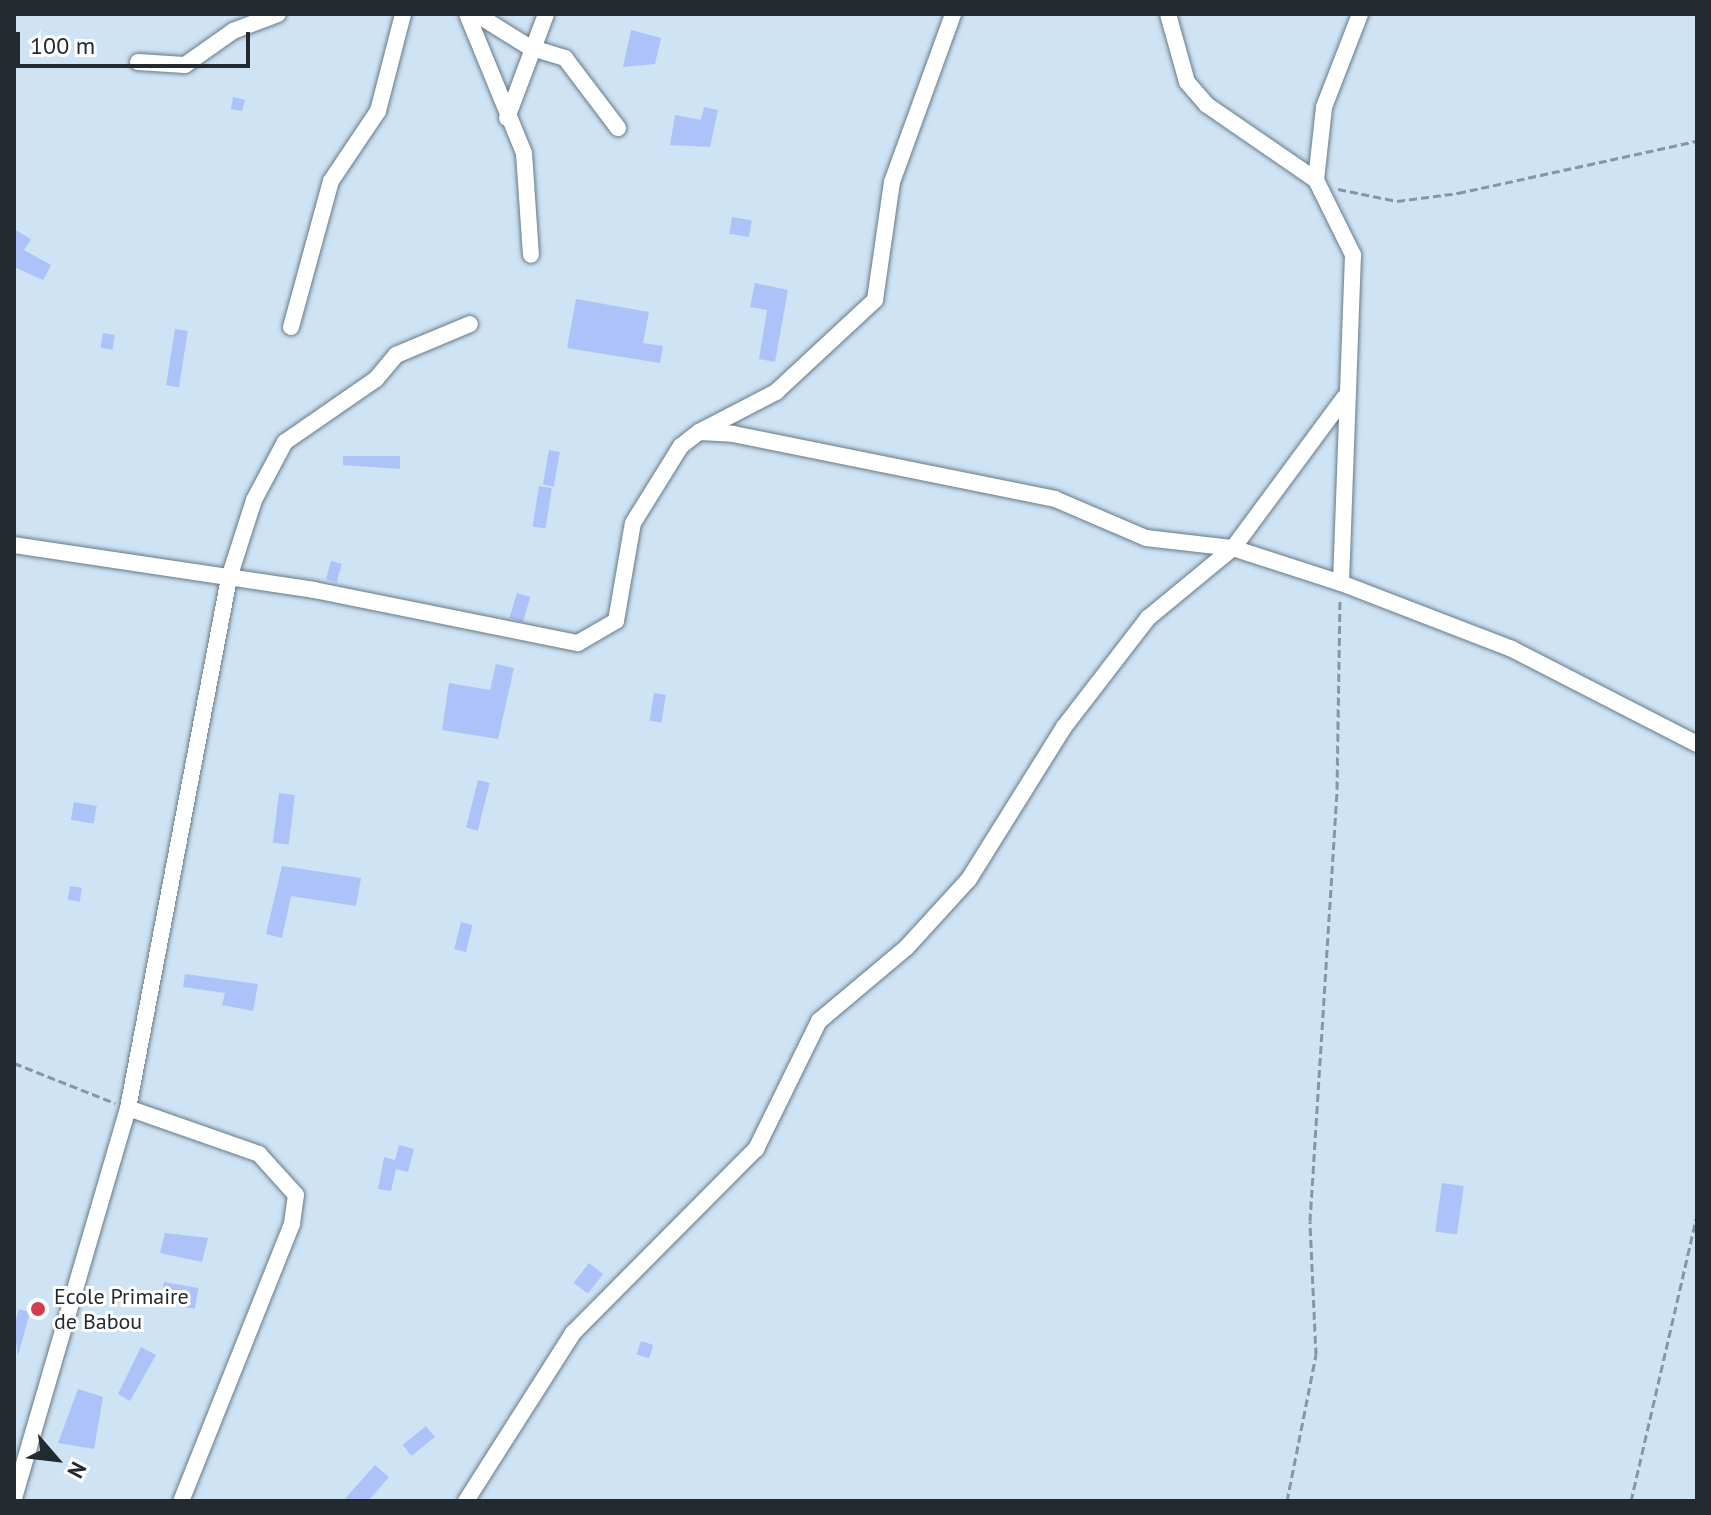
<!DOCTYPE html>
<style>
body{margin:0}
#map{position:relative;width:1711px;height:1515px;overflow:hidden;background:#cee3f4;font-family:"PT Sans",sans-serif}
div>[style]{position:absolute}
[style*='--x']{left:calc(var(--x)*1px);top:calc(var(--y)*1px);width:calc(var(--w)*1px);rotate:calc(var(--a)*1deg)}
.building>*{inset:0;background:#adc2f8;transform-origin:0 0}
.path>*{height:3px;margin-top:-1.5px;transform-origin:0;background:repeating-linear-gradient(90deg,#8796a3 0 8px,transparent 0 12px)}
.roads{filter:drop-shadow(0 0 2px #667a88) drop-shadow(0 0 2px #667a88)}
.minor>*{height:16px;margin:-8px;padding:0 8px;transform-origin:8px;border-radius:8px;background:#fff}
.dots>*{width:22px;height:22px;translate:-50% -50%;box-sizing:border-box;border:4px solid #fff;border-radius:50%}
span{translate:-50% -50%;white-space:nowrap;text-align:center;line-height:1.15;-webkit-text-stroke:6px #fff;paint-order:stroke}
.poi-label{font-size:22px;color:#222a30}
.left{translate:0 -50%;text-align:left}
.frame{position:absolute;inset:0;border:16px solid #222a30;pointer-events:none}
.north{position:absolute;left:16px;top:1419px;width:80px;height:80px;-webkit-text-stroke:6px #fff;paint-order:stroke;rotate:118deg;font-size:22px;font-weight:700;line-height:32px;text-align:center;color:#222a30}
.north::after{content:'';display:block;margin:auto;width:28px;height:36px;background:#222a30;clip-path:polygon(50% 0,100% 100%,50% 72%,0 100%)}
.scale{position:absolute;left:16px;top:32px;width:234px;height:36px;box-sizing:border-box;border:4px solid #222a30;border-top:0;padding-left:10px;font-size:24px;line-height:28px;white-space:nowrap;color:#222a30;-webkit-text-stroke:6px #fff;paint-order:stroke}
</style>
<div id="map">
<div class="building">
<div style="clip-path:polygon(631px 30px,661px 38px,655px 64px,623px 67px)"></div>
<div style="clip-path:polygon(233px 97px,245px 100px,242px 111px,231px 109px)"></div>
<div style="clip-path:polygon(704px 107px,718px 110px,710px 147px,670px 145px,675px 115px,701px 120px)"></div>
<div style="left:732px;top:217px;width:20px;height:17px;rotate:9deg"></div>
<div style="clip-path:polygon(14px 229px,31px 239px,24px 250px,51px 265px,43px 280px,14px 267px)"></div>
<div style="clip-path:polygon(755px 283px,788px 290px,775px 362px,759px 359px,767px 310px,750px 307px)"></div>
<div style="clip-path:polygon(576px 299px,649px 312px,643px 343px,663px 346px,660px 363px,567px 348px)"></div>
<div style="left:175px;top:329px;width:13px;height:57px;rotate:9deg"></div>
<div style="left:103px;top:333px;width:12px;height:15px;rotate:9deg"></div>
<div style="left:549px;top:450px;width:11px;height:35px;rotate:10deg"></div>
<div style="clip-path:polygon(343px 456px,400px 456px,400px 469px,343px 465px)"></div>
<div style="left:539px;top:486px;width:13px;height:41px;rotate:9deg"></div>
<div style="left:331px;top:561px;width:11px;height:19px;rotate:15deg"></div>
<div style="left:517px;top:593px;width:14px;height:26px;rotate:17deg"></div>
<div style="clip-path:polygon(496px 664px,514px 668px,498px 739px,442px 730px,449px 683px,490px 690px)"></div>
<div style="left:654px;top:693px;width:12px;height:28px;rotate:9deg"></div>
<div style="left:478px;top:780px;width:12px;height:49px;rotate:14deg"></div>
<div style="left:279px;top:793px;width:16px;height:50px;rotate:7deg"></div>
<div style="left:74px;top:802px;width:23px;height:18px;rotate:10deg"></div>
<div style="clip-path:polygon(282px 866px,361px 878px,356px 906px,291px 896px,282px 938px,266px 934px)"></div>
<div style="left:70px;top:886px;width:12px;height:14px;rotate:9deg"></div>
<div style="left:461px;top:922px;width:12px;height:28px;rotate:14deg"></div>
<div style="clip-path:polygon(185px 974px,258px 984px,253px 1011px,222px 1005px,225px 993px,183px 987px)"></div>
<div style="clip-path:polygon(399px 1145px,414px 1149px,408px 1172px,396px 1169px,391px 1191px,378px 1189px,384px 1157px,395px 1160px)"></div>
<div style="left:1442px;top:1183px;width:22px;height:49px;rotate:8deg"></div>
<div style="clip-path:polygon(165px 1233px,208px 1238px,202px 1262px,160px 1253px)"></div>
<div style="left:589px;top:1263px;width:18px;height:25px;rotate:38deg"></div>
<div style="left:164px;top:1282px;width:35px;height:21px;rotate:10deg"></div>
<div style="clip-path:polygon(19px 1309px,30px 1312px,18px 1356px,14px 1326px)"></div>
<div style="left:641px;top:1341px;width:13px;height:14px;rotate:18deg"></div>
<div style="clip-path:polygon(141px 1347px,156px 1355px,130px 1401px,118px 1394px)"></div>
<div style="clip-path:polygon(78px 1389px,103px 1397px,94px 1449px,58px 1443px)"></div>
<div style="left:426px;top:1426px;width:14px;height:30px;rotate:51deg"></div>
<div style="clip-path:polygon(375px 1465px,389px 1477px,368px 1501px,343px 1501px)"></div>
</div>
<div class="path">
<div style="--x:1338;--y:189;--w:60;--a:11.5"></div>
<div style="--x:1397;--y:201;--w:62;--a:-7.5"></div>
<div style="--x:1458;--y:193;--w:245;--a:-12.3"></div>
<div style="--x:14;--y:1063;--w:109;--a:21.6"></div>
<div style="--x:1287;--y:1501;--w:149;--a:-78.8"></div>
<div style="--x:1316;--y:1355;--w:134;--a:-92.6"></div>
<div style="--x:1310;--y:1221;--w:433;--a:-86.4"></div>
<div style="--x:1337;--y:789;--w:191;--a:-89.1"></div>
<div style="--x:1631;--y:1501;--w:293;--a:-77"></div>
</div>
<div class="roads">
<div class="minor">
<div style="--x:467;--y:14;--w:150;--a:67.7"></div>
<div style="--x:524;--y:153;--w:102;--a:86.1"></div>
<div style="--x:476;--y:14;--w:62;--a:31.9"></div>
<div style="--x:529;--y:47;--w:38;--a:17"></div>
<div style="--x:565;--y:58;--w:88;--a:52.9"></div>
<div style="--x:1168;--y:14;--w:71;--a:74.4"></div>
<div style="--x:1187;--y:82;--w:30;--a:49"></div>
<div style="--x:1207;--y:105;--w:132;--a:34.5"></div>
<div style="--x:1316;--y:180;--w:84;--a:63.7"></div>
<div style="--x:1353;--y:255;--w:328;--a:92.1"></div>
<div style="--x:138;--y:62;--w:47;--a:3.7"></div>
<div style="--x:185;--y:65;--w:59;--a:-35.3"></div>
<div style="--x:233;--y:31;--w:48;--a:-20.7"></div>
<div style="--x:507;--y:118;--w:111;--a:-69.4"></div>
<div style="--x:1316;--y:180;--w:73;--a:-83.7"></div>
<div style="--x:1324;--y:107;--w:100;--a:-68.8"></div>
<div style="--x:291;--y:327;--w:151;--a:-74.7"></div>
<div style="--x:331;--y:181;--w:84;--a:-56.1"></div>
<div style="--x:378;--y:111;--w:100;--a:-75.5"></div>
<div style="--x:701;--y:431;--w:85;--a:-27.5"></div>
<div style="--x:776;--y:392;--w:135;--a:-42.9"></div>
<div style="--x:875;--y:300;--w:119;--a:-81.8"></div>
<div style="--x:892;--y:182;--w:179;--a:-70"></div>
<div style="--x:14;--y:545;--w:303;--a:8.5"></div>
<div style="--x:314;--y:590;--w:269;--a:11.4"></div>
<div style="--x:578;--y:643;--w:44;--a:-30.1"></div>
<div style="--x:616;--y:621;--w:99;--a:-80.2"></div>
<div style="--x:633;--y:523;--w:91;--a:-58.1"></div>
<div style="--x:681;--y:446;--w:23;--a:-38"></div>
<div style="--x:699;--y:432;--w:34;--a:3"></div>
<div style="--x:733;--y:434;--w:328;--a:11.4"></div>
<div style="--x:1055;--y:499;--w:99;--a:23.2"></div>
<div style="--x:1146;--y:538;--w:88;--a:6.6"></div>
<div style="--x:1233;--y:548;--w:114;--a:18"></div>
<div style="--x:1341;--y:583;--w:183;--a:21.1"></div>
<div style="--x:1512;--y:649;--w:208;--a:27.2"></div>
<div style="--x:128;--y:1108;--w:139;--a:19.3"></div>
<div style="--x:259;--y:1154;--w:55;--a:47.9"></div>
<div style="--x:296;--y:1195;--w:29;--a:98"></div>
<div style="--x:292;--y:1224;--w:298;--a:111.8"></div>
<div style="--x:14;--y:1498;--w:406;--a:-73.7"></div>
<div style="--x:128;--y:1108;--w:540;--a:-79.21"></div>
<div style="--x:229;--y:578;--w:82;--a:-72.2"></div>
<div style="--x:254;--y:500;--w:66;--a:-61.9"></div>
<div style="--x:285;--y:442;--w:111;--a:-34.7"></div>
<div style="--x:376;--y:379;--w:31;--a:-50"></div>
<div style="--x:396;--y:355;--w:80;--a:-22.7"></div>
<div style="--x:466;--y:1501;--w:199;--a:-57.5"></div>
<div style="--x:573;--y:1333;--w:260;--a:-45.2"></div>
<div style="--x:756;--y:1149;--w:143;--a:-63.8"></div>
<div style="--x:819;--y:1021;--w:114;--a:-40"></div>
<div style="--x:906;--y:948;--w:93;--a:-47.6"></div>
<div style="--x:969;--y:879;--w:179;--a:-58"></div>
<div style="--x:1064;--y:727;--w:138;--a:-52.4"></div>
<div style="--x:1148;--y:618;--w:110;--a:-39.5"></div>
<div style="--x:1233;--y:548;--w:187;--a:-53.5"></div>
</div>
</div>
<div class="dots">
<div style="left:38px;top:1309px;background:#cf3f50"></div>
</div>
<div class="poi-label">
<span class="left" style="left:54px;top:1309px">Ecole Primaire<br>de Babou</span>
</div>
<div class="frame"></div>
<div class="north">N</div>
<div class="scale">100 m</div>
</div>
